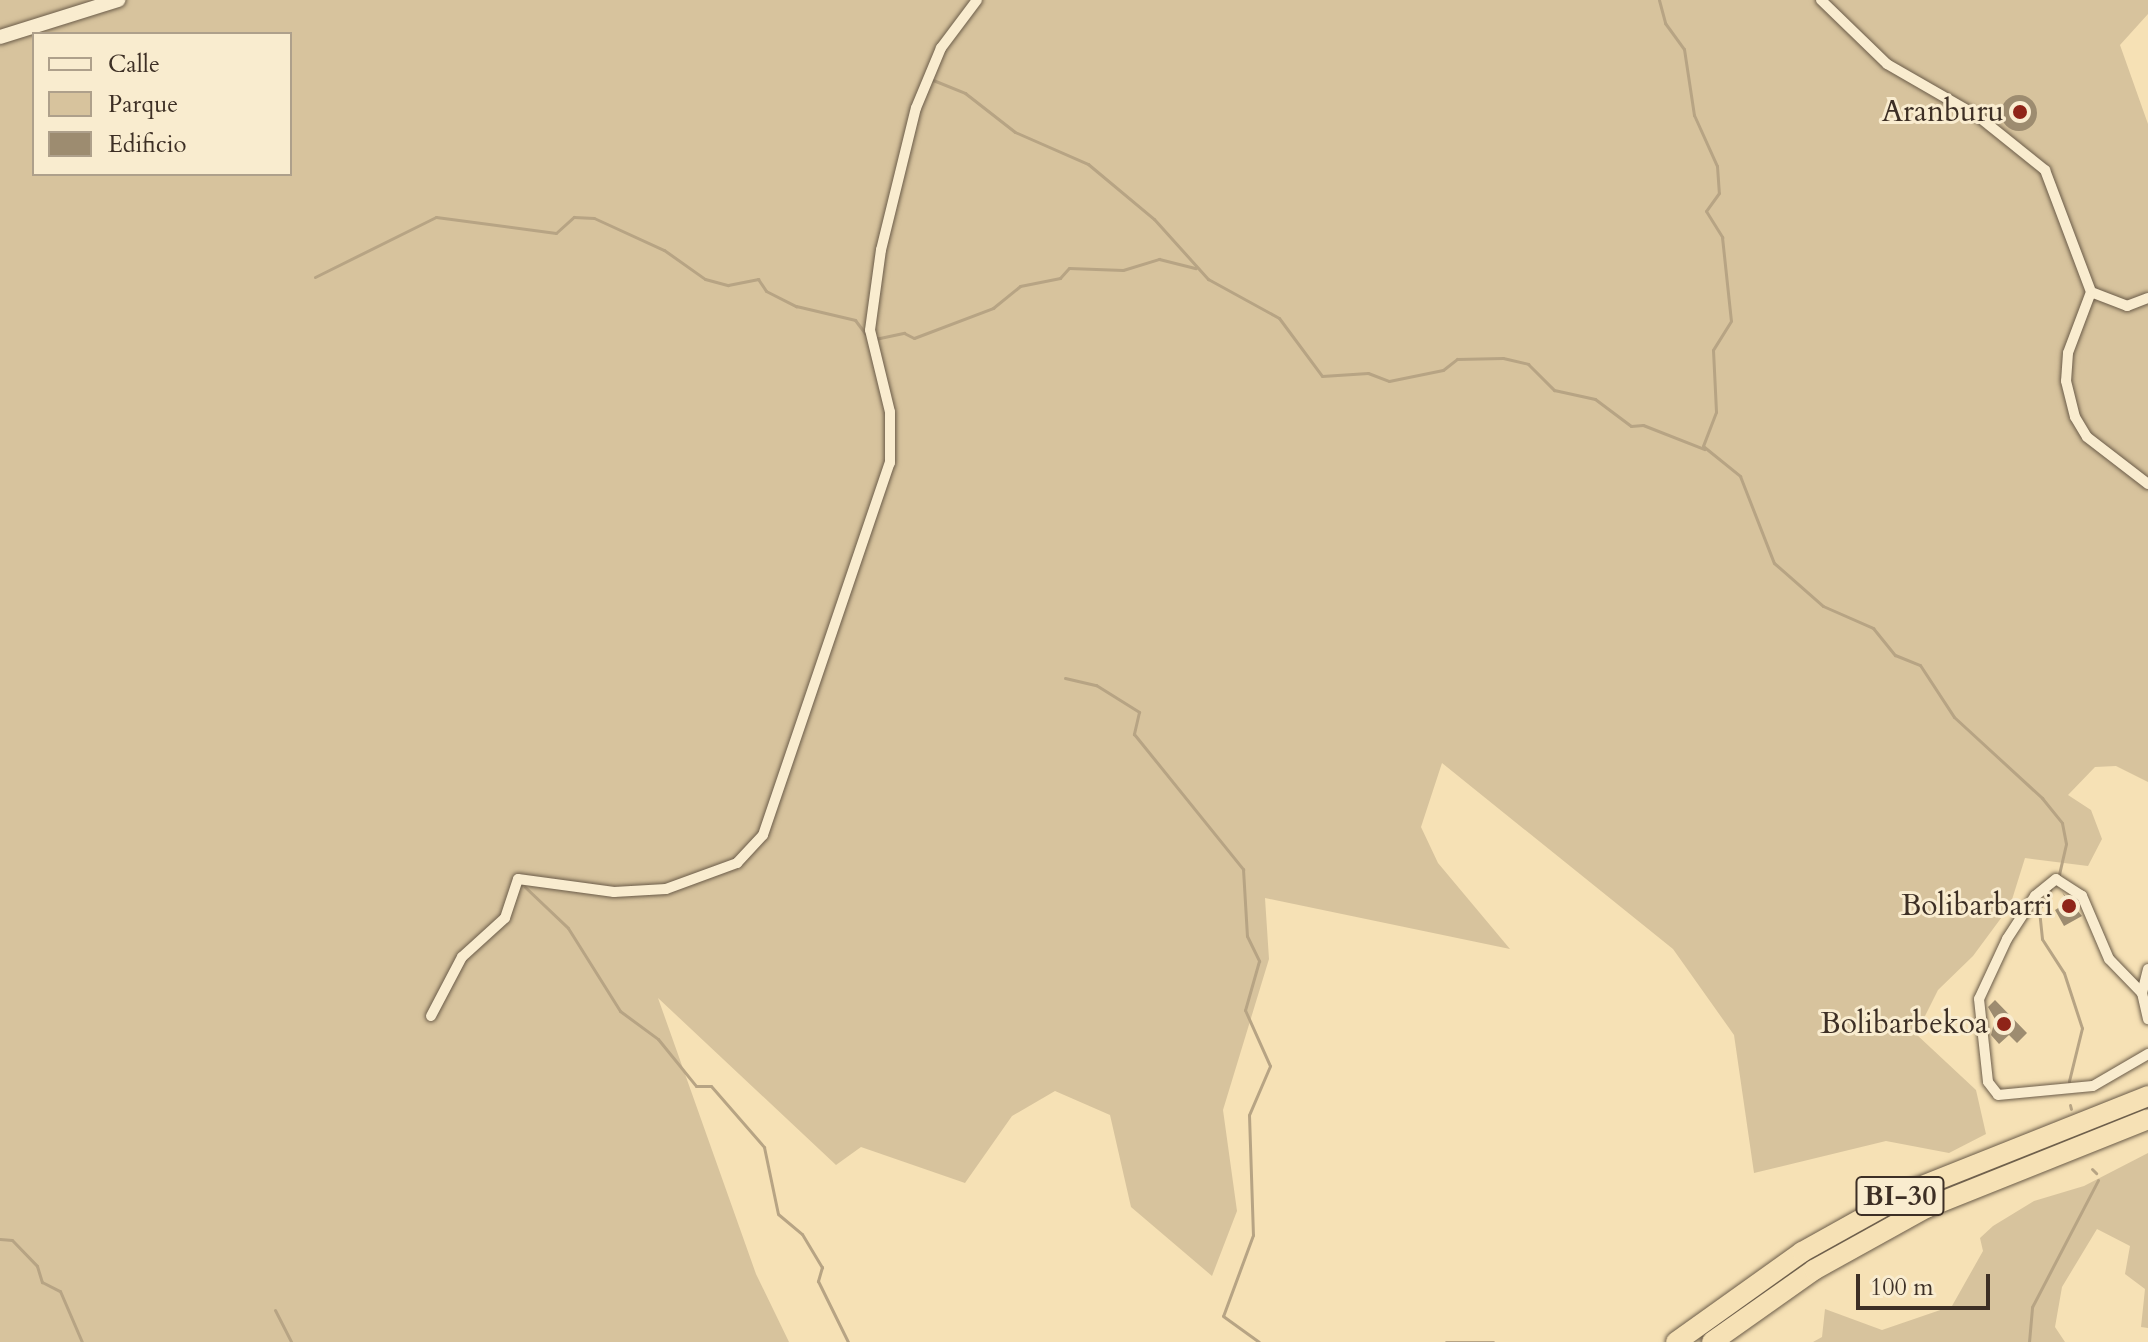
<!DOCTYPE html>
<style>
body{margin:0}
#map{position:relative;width:2148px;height:1342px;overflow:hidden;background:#f6e1b5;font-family:Cardo,serif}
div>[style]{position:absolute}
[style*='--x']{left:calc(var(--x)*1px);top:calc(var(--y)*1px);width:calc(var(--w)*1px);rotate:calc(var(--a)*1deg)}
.green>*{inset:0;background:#d7c39d}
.stream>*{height:3px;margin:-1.5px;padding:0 1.5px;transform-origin:1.5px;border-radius:1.5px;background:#b7a484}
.building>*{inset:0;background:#9d8c70}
.round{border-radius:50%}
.roads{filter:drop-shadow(0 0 2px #6b5c49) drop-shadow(0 0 2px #6b5c49)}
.minor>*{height:10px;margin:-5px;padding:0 5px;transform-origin:5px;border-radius:5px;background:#f9eccf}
.tertiary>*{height:14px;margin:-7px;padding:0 7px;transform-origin:7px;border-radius:7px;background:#f9eccf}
.motorway>*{height:20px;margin:-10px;padding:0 10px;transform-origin:10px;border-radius:10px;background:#f6e1b5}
.dots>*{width:22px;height:22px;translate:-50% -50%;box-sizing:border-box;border:4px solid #f9eccf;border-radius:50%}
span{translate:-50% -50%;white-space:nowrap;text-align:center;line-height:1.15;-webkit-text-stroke:6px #f9eccf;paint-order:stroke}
.shield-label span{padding:2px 6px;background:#f9eccf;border:2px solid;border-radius:6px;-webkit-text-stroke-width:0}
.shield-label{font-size:28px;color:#3d2f25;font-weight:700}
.poi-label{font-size:30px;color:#3d2f25}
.right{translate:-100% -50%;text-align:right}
.legend{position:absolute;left:32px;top:32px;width:260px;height:144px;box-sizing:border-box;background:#f9eccf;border:2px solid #aea08b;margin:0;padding:10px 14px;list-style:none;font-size:24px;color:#3d2f25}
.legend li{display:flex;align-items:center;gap:16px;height:40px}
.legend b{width:40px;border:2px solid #aea08b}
.scale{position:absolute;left:1856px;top:1274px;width:134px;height:36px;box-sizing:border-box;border:4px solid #3d2f25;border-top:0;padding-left:10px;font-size:24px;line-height:28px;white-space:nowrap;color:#3d2f25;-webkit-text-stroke:6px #f9eccf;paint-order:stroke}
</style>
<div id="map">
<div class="green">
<div style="clip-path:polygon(evenodd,0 0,2148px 0,2148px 14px,2120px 45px,2148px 124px,2148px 782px,2116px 766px,2095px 767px,2068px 795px,2091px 810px,2102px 839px,2088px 866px,2025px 858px,2010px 906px,1973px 956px,1938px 990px,1916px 1034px,1976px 1090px,1986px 1134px,1949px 1153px,1886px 1141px,1754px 1173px,1734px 1035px,1673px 949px,1442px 763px,1421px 827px,1438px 863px,1510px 949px,1265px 898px,1269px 959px,1223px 1110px,1237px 1211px,1212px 1276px,1131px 1207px,1110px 1115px,1055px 1091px,1012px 1116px,965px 1183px,861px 1147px,836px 1165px,658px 998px,756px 1274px,789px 1342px,0 1342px,0 0,34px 34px,290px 34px,290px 174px,34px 174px,34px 34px)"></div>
<div style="clip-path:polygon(2148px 1153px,2148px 1328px,2141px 1327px,2145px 1289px,2125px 1274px,2130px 1246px,2097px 1229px,2062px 1287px,2055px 1327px,2065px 1342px,1813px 1342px,1822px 1337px,1825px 1309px,1882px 1330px,1952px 1306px,1983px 1251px,1980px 1238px,1993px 1226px,2034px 1201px,2084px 1186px)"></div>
</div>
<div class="stream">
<div style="--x:1659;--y:0;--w:24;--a:75"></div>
<div style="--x:1665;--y:23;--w:32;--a:54"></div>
<div style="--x:1684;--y:49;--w:67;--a:81.4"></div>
<div style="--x:1694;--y:115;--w:56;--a:65.7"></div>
<div style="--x:1717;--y:166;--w:27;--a:86"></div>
<div style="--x:1719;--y:193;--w:22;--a:126"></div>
<div style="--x:1706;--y:211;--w:31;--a:58"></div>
<div style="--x:1722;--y:237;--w:84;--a:83.9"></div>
<div style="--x:1731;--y:321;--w:34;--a:122"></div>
<div style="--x:1713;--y:350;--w:62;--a:87.2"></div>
<div style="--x:1716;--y:412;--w:36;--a:111"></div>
<div style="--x:1703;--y:446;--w:48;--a:39"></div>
<div style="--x:1740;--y:476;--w:93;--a:68.7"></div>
<div style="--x:1774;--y:563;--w:65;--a:41.3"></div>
<div style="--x:1823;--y:606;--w:55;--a:23.7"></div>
<div style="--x:1873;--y:628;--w:35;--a:51"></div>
<div style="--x:1895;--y:655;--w:27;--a:22"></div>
<div style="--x:1920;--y:665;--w:62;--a:56.8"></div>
<div style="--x:1954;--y:717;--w:120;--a:42.6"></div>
<div style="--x:2042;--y:798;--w:32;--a:51"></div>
<div style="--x:2062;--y:823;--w:21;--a:79"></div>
<div style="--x:2066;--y:844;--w:36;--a:103"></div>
<div style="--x:933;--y:80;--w:35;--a:22"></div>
<div style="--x:965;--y:93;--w:63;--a:38"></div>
<div style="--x:1015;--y:132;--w:80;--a:23.7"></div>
<div style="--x:1088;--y:164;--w:86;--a:39.8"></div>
<div style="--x:1154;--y:219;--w:81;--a:48"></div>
<div style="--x:1208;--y:279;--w:81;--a:28.8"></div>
<div style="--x:1279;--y:318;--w:72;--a:53.4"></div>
<div style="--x:1322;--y:376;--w:46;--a:-3.7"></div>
<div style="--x:1368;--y:373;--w:22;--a:21"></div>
<div style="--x:1389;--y:381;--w:55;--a:-11.5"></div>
<div style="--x:1443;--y:370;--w:18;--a:-38"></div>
<div style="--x:1457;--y:359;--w:46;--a:-1.2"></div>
<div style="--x:1503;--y:358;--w:26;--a:13"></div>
<div style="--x:1528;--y:364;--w:37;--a:45"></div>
<div style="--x:1554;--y:390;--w:42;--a:12.4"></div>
<div style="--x:1595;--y:399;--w:45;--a:36.9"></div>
<div style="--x:1631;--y:426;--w:12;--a:-5"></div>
<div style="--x:1643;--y:425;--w:66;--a:21.5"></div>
<div style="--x:315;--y:277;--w:135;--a:-26.4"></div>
<div style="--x:436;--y:217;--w:121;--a:7.6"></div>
<div style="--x:556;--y:233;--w:24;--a:-42"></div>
<div style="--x:574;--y:217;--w:20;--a:3"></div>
<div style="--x:594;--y:218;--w:77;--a:24.6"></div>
<div style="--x:664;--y:250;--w:50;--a:35.3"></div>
<div style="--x:705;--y:279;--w:24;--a:15"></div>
<div style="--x:728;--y:285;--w:31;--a:-11"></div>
<div style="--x:758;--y:279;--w:14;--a:56"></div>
<div style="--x:766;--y:291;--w:34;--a:27"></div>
<div style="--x:796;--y:306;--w:61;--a:13.3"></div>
<div style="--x:855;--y:320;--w:25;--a:53"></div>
<div style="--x:875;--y:339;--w:30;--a:-12"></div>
<div style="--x:904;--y:333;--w:11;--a:27"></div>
<div style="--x:914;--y:338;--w:85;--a:-20.8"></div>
<div style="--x:993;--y:308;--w:35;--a:-39"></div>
<div style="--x:1020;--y:286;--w:41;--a:-11.3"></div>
<div style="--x:1060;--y:278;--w:13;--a:-48"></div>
<div style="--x:1069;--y:268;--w:54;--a:2.1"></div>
<div style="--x:1123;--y:270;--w:38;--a:-17"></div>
<div style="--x:1159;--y:259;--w:38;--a:14"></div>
<div style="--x:1065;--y:678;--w:32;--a:13"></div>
<div style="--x:1096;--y:685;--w:51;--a:32.1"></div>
<div style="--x:1139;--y:712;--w:23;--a:103"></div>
<div style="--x:1134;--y:734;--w:174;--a:51.1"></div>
<div style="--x:1243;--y:869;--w:67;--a:86.6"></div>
<div style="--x:1247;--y:936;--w:28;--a:64"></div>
<div style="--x:1259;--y:961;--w:51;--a:105.9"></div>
<div style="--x:1245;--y:1010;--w:61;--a:65.9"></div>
<div style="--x:1270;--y:1066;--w:53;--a:113.2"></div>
<div style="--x:1249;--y:1115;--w:120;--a:88.1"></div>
<div style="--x:1253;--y:1235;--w:86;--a:110.3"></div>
<div style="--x:1223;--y:1316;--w:44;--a:35.8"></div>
<div style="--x:525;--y:887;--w:59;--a:43.6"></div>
<div style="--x:568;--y:928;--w:98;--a:57.9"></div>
<div style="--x:620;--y:1011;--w:47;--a:36.4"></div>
<div style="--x:658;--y:1039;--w:60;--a:51"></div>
<div style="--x:696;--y:1086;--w:15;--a:0"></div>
<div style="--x:711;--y:1086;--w:81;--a:49"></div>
<div style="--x:764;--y:1147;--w:68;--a:78.2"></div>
<div style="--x:778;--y:1214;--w:31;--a:40"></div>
<div style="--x:802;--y:1234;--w:39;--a:59"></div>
<div style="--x:822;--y:1267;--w:15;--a:106"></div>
<div style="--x:818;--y:1281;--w:68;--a:63.8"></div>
<div style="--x:2051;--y:888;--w:25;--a:119"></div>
<div style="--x:2039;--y:910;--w:29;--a:84"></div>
<div style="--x:2042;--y:939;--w:40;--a:57.1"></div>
<div style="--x:2064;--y:973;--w:58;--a:71.9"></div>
<div style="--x:2082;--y:1028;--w:55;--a:103.8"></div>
<div style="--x:2070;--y:1105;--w:4;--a:76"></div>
<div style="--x:2092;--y:1169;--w:6;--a:45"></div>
<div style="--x:0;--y:1239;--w:12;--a:5"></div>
<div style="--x:12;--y:1240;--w:36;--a:46"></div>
<div style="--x:37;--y:1266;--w:17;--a:73"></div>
<div style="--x:42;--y:1282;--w:20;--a:27"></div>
<div style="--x:60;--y:1291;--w:56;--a:66.7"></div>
<div style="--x:275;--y:1310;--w:36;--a:63"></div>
<div style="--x:1446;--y:1342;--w:47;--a:0"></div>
<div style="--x:2029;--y:1342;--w:35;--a:-85"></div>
<div style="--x:2032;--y:1307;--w:143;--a:-62.5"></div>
</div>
<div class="building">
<div class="round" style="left:2001px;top:95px;width:36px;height:36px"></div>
<div style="clip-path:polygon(2062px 892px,2082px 916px,2064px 926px,2055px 910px,2068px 902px)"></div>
<div style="clip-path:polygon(1995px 1000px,2027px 1033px,2017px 1043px,2009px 1035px,1999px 1044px,1991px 1035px,1995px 1019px,1988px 1007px)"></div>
</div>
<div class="roads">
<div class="minor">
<div style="--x:1821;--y:0;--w:92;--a:44.1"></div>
<div style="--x:1887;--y:64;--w:106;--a:29.9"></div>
<div style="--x:1979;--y:117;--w:85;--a:38.8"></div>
<div style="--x:2045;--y:170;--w:130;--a:69.3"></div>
<div style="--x:2091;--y:292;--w:65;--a:110.7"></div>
<div style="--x:2068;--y:353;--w:28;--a:94"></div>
<div style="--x:2066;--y:381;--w:37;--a:76"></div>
<div style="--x:2075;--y:417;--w:23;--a:59"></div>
<div style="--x:2087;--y:437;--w:77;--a:37.6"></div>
<div style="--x:2091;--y:292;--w:39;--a:21"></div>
<div style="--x:2127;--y:306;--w:22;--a:-21"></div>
<div style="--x:2148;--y:969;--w:25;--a:104"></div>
<div style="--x:2142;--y:993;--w:27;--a:77"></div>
<div style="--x:2142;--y:993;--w:47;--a:-134.1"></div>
<div style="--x:2109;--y:959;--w:69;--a:-113.2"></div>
<div style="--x:2082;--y:896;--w:31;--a:-147"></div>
<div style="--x:2056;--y:879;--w:27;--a:141"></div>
<div style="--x:2035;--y:896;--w:51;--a:123.1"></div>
<div style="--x:2007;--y:939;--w:66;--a:115"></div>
<div style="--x:1979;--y:999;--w:83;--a:83.8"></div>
<div style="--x:1988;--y:1082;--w:16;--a:52"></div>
<div style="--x:1998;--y:1095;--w:95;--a:-5.4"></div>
<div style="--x:2093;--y:1086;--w:64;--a:-30.2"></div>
<div style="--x:431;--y:1016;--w:67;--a:-62.3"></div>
<div style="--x:462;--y:957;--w:58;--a:-42.2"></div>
<div style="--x:505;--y:918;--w:41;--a:-71.6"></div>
<div style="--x:518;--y:879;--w:97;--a:7.7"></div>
<div style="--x:614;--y:892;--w:52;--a:-3.3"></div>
<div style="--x:666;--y:889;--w:76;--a:-20.1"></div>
<div style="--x:737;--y:863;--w:38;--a:-47"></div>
<div style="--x:763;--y:835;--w:393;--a:-71.2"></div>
<div style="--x:890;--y:463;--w:51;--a:-90"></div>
<div style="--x:890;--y:412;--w:84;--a:-103.7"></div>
<div style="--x:870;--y:330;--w:81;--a:-82.2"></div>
<div style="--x:881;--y:250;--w:146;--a:-76.2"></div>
<div style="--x:916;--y:108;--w:65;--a:-67.4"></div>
<div style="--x:941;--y:48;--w:60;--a:-53.1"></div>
</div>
<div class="tertiary">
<div style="--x:0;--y:37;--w:124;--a:-17.4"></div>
</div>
<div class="motorway">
<div style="--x:1676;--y:1342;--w:155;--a:-35.5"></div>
<div style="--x:1802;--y:1252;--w:132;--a:-29.1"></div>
<div style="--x:1917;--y:1188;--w:249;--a:-21.7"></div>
<div style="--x:1712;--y:1342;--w:125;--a:-35.2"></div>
<div style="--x:1814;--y:1270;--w:128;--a:-29"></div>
<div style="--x:1926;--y:1208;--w:239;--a:-21.8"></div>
</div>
</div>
<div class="dots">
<div style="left:2020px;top:112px;background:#8f2418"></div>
<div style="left:2069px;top:906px;background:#8f2418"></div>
<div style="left:2004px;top:1024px;background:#8f2418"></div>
</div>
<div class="shield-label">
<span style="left:1900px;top:1196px">BI-30</span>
</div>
<div class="poi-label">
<span class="right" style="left:2004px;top:112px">Aranburu</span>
<span class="right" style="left:2053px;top:906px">Bolibarbarri</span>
<span class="right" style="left:1988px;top:1024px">Bolibarbekoa</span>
</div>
<ul class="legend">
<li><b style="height:10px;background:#f9eccf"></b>Calle</li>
<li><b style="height:22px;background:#d7c39d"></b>Parque</li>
<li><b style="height:22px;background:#9d8c70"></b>Edificio</li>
</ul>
<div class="scale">100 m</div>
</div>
